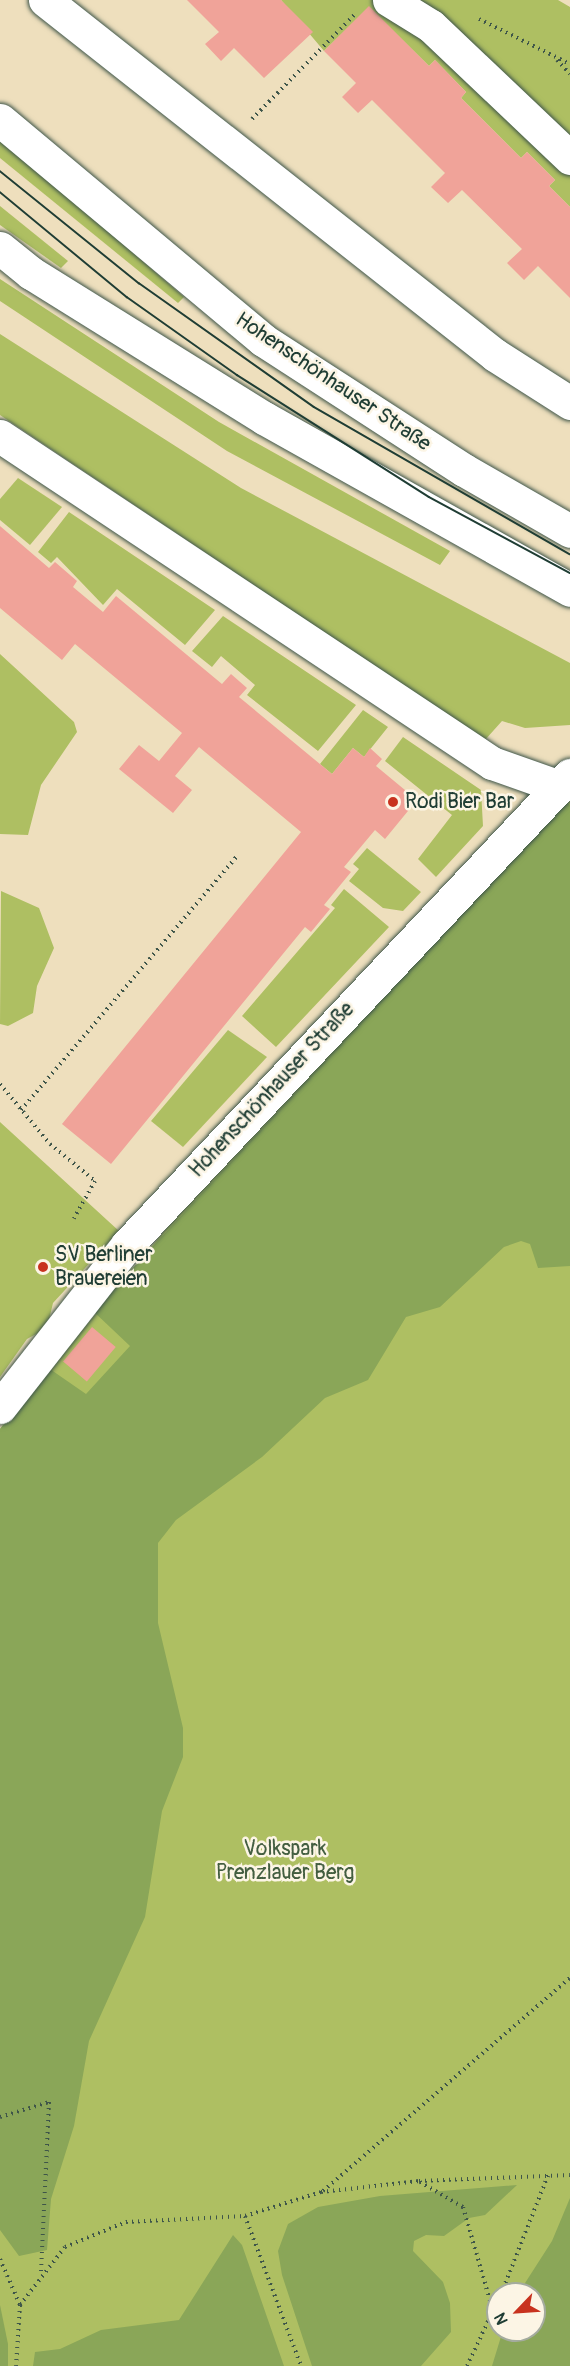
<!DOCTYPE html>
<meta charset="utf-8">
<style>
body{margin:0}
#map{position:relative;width:570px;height:2366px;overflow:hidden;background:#eedfbd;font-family:Pangolin,sans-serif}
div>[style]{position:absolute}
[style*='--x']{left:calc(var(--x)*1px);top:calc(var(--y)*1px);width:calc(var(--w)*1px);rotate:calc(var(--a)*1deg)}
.green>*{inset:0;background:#aebf62}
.forest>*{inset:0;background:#8aa658}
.building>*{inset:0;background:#f0a399;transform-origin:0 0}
.path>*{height:4px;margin-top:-2px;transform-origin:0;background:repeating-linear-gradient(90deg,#3e5549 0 1.5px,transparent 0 6px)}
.roads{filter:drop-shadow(0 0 2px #3e5549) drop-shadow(0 0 2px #3e5549)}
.minor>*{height:33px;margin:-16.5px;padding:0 16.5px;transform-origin:16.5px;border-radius:16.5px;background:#fff}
.tram>*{height:1.5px;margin:-0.75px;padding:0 0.75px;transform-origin:0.75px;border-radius:0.75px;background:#1f3d34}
.dots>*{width:16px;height:16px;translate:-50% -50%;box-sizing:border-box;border:3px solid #fcf5e5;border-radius:50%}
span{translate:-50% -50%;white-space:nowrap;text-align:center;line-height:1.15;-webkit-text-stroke:5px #fcf5e5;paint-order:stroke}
.street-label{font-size:21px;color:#1f3d34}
.poi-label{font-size:21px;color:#1f3d34}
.left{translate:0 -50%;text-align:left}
.park-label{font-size:21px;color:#435e40}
.north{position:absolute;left:486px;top:2282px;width:60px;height:60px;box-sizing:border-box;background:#fcf5e5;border:2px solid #a4ab9e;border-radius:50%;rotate:245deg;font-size:16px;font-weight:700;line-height:24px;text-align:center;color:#1f3d34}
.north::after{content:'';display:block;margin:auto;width:21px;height:27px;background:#c8321e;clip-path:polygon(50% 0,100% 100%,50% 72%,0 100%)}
</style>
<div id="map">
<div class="green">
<div style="clip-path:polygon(281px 0,558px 0,570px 7px,570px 207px,549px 186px,555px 180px,527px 152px,521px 158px,461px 98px,466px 92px,435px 60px,429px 66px,369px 7px,324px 51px)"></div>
<div style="clip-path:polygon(0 140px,66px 195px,184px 297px,178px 303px,0 158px)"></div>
<div style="clip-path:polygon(0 206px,68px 261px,61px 268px,0 225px)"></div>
<div style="clip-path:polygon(0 279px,219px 422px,450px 551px,440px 565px,227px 451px,0 301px)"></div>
<div style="clip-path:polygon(0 334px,241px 488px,570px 663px,570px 725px,525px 728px,502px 721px,485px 740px,0 415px)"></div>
<div style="clip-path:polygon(18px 478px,62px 507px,30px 545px,0 520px,0 499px)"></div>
<div style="clip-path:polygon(69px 512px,215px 610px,185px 645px,117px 589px,103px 605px,57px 557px,51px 563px,38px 552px)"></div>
<div style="clip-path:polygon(223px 616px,356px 705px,318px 751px,247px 695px,255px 685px,221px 656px,212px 667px,192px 651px)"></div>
<div style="clip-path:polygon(0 654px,74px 722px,77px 732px,41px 785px,28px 835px,0 834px)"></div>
<div style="clip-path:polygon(363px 710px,388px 727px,364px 757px,353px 748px,332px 774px,320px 764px)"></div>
<div style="clip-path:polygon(403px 737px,481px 790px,483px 826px,436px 877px,418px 859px,452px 815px,385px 761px)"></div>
<div style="clip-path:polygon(evenodd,570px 797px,570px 2366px,0 2366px,0 1429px,167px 1228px,570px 797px,498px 2294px,534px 2294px,534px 2330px,498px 2330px,498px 2294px)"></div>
<div style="clip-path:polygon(367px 848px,421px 892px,403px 911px,383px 908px,349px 881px,359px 869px,353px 864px)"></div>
<div style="clip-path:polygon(344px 889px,389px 927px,276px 1047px,242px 1016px,335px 908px,331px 905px)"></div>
<div style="clip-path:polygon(1px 891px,39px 908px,54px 948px,37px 986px,33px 1013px,8px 1026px,0 1024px)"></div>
<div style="clip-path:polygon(228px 1030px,267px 1057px,183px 1147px,151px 1121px)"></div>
<div style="clip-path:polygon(0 1122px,119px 1231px,53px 1303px,47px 1328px,27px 1339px,0 1377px)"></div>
</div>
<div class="forest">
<div style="clip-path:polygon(565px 802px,570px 805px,570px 1266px,538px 1268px,530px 1244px,521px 1241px,504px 1247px,440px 1307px,406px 1317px,368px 1380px,325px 1398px,262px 1457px,176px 1520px,158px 1543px,158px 1623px,183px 1728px,183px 1757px,162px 1811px,145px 1917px,89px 2041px,74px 2126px,51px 2199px,47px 2250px,19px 2256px,0 2230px,0 1429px,47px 1367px,86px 1394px,130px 1346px,93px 1311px)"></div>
<div style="clip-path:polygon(517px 2185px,485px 2215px,469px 2218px,444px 2236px,426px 2235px,414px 2241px,413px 2251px,443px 2282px,450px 2303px,451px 2332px,421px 2366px,312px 2366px,282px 2275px,278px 2251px,288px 2224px,318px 2207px,380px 2196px)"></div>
<div style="clip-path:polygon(570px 2198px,570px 2366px,492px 2366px,503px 2330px,534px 2330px,534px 2294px,518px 2294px,552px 2241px)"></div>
<div style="clip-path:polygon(233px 2235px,242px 2245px,284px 2366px,33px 2366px,35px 2352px,60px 2349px,101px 2330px,179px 2320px)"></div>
<div style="clip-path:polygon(0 2305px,8px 2344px,8px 2366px,0 2366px)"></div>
</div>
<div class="building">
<div style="clip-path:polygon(187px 0,281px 0,313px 32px,264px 78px,234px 48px,221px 61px,205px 44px,219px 32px)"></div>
<div style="clip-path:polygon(369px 6px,429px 66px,435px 60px,466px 92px,461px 98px,521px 158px,527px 152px,555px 180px,549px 186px,570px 207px,570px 298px,538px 266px,524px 280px,507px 263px,522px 249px,462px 190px,448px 203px,431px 187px,445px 173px,372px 100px,358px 113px,342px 97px,356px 83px,324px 51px)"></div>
<div style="clip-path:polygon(0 526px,49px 568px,55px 562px,77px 581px,73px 587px,103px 612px,116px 596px,222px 684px,231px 674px,247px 688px,239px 697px,332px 774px,353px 748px,364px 757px,370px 748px,382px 759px,376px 766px,417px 800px,385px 839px,375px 830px,344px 867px,351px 872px,324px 905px,330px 909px,311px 932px,305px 927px,111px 1164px,62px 1124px,301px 832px,199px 747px,175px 776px,192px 790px,173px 813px,119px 769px,139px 745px,159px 761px,182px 733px,75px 644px,62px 660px,0 608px)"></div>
<div style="left:92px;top:1327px;width:31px;height:45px;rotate:40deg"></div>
</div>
<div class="path">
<div style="--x:479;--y:19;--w:102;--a:26.3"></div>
<div style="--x:557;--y:60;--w:19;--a:47"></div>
<div style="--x:252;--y:119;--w:148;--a:-45.5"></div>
<div style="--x:0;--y:1084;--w:78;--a:50.2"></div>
<div style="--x:50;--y:1144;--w:58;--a:39.4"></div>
<div style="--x:95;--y:1181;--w:43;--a:119.6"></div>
<div style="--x:21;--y:1110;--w:332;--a:-49.6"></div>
<div style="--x:0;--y:2117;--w:51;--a:-17"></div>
<div style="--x:49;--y:2102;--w:172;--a:92.7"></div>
<div style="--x:420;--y:2182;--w:50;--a:30.2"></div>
<div style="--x:463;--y:2207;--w:108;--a:73.9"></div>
<div style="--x:323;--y:2191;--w:326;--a:-40.8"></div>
<div style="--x:245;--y:2216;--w:160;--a:69.5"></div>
<div style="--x:0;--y:2259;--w:50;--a:66.5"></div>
<div style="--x:20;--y:2305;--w:61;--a:93.8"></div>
<div style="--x:501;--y:2294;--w:128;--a:-68.4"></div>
<div style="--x:20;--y:2305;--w:73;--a:-52.2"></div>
<div style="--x:65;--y:2247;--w:66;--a:-22.3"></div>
<div style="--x:126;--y:2222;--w:119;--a:-2.9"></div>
<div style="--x:245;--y:2216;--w:80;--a:-17.5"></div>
<div style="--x:321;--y:2192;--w:99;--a:-6.4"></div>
<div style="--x:419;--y:2181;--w:151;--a:-2.3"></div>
<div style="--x:467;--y:2366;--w:73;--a:-64.8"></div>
</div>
<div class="roads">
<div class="minor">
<div style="--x:45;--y:0;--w:573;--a:38.27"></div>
<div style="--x:495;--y:355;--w:89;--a:32.6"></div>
<div style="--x:389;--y:0;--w:49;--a:31.8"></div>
<div style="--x:431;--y:26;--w:192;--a:43.5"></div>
<div style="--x:0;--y:120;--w:343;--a:39.9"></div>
<div style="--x:263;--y:340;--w:239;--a:32.9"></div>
<div style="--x:464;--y:470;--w:122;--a:29.9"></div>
<div style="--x:0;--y:248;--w:40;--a:39"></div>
<div style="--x:31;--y:273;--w:274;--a:31.9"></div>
<div style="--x:264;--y:418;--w:351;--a:29.3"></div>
<div style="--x:0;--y:436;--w:591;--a:33.61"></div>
<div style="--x:492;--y:763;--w:69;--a:19.5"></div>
<div style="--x:0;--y:1407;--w:206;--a:-51.9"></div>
<div style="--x:127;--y:1245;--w:646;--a:-46.69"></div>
</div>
</div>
<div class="tram">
<div style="--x:0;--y:171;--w:179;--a:38.9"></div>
<div style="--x:139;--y:283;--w:214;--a:35.3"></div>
<div style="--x:314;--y:407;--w:295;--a:29.9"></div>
<div style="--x:0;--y:192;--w:165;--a:39.6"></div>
<div style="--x:127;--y:297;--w:135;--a:35.3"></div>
<div style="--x:237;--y:375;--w:227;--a:32.4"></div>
<div style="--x:429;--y:497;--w:160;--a:28.3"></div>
</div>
<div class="dots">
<div style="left:393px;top:802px;background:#c8321e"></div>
<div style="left:43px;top:1267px;background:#c8321e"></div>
</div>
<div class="street-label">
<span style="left:333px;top:382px;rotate:34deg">Hohenschönhauser Straße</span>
<span style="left:272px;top:1090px;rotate:-47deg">Hohenschönhauser Straße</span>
</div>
<div class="poi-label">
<span class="left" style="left:405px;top:802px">Rodi Bier Bar</span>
<span class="left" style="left:55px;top:1267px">SV Berliner<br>Brauereien</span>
</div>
<div class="park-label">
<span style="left:285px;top:1861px">Volkspark<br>Prenzlauer Berg</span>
</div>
<div class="north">N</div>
</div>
